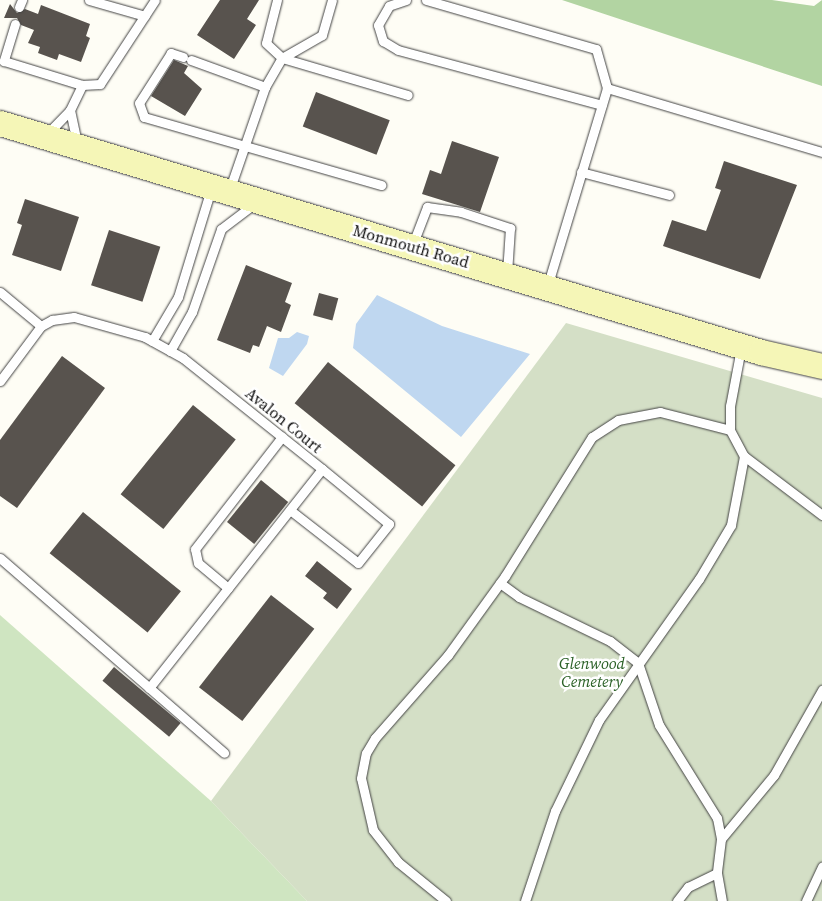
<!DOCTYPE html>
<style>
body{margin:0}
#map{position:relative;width:822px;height:901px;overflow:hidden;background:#fefdf5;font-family:"Source Serif 4",serif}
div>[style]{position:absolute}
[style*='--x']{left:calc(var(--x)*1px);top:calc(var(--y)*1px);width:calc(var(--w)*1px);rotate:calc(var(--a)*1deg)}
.green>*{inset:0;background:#cfe5c1}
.forest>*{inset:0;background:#b2d4a2}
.cemetery>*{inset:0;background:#d4dfc6}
.water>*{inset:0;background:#bfd7f0}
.building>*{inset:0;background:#58534e;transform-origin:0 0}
.roads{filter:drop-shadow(0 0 1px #434343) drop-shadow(0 0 1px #434343)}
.service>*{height:9px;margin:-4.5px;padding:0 4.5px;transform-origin:4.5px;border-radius:4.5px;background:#fff}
.secondary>*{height:25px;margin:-12.5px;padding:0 12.5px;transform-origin:12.5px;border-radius:12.5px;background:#f5f6b7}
span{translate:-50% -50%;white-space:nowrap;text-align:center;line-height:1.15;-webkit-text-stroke:5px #fff;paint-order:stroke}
.street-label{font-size:16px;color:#101010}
.park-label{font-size:16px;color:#2b6127;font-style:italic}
</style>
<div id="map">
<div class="green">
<div style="clip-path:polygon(0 615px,211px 801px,307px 901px,0 901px)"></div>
</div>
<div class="forest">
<div style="clip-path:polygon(562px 0,772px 0,814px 6px,822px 0,822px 86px)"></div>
</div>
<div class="cemetery">
<div style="clip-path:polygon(566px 323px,822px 398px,822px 901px,307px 901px,211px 801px)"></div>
</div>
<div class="water">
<div style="clip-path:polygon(377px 295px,442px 326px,530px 354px,461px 437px,353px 348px,356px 324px)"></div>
<div style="clip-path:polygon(297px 332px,309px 336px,307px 344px,283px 376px,269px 368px,278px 338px,289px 338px)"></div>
</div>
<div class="building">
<div style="clip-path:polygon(220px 0,259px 0,247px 19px,256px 25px,234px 59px,197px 35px)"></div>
<div style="clip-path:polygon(10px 4px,17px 13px,25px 9px,38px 14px,41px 5px,90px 24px,86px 36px,90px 38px,81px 62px,59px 54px,57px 60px,38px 53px,40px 47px,28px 43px,34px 30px,21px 25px,17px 18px,4px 18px)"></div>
<div style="clip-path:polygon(174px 60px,188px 66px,184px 73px,202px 89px,185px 116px,151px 96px)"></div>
<div style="left:316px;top:92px;width:79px;height:37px;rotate:21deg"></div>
<div style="clip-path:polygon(452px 141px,499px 157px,480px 212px,422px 194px,430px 170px,441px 174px)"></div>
<div style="clip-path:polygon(724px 161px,797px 185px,760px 279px,663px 246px,672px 220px,706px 231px,721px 190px,715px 188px)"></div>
<div style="clip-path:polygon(25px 199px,79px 217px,61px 271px,12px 255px,22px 225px,17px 223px)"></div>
<div style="left:109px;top:230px;width:54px;height:58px;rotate:18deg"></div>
<div style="clip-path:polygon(246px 265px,292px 283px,285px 302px,291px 305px,281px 332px,267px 326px,259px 347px,253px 345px,250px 353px,217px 340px)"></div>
<div style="left:319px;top:293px;width:20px;height:23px;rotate:15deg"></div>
<div style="clip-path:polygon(62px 356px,105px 388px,17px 508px,0 496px,0 440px)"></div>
<div style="left:328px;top:362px;width:164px;height:53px;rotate:39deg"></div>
<div style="left:193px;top:405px;width:55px;height:115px;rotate:39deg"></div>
<div style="left:261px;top:480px;width:35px;height:54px;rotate:39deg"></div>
<div style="left:83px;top:512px;width:126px;height:53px;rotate:39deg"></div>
<div style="clip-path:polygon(317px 561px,352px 589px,337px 609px,323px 598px,327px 593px,305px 576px)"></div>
<div style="left:271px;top:595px;width:55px;height:117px;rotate:38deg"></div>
<div style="left:114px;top:667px;width:87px;height:18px;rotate:40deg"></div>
</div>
<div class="roads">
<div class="service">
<div style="--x:89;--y:0;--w:58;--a:15.9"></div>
<div style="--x:277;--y:0;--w:44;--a:104.3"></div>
<div style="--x:266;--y:43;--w:22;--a:43"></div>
<div style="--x:282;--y:58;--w:131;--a:16.4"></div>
<div style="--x:406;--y:0;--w:18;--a:161"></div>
<div style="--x:389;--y:6;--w:22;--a:120"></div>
<div style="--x:378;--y:25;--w:17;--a:73"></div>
<div style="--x:383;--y:41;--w:17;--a:31"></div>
<div style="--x:398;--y:50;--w:211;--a:15.1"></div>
<div style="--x:426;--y:0;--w:177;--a:16.1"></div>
<div style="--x:596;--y:49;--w:41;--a:74.2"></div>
<div style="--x:19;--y:7;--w:8;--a:-67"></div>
<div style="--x:15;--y:24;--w:39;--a:107"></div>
<div style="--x:4;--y:61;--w:82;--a:17.1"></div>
<div style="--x:183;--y:57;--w:13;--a:-162"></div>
<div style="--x:171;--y:53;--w:59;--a:122.6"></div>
<div style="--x:139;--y:103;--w:15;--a:70"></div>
<div style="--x:144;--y:117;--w:247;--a:16"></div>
<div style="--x:191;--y:60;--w:79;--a:20"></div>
<div style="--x:70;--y:110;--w:34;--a:78"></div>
<div style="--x:47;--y:134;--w:33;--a:-46"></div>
<div style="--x:70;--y:110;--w:28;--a:-64"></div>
<div style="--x:82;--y:85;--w:18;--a:-3"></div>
<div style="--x:100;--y:84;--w:100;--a:-56.8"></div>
<div style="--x:581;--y:172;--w:91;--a:14.6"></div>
<div style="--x:229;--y:191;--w:110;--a:-70.9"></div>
<div style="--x:265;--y:87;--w:34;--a:-60"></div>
<div style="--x:282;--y:58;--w:46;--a:-29.9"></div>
<div style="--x:322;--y:35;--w:36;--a:-74"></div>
<div style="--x:412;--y:246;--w:42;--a:-69"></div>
<div style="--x:427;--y:207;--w:34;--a:8"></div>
<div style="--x:461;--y:212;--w:52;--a:18.1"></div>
<div style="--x:510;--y:228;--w:45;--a:93.8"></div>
<div style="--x:547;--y:287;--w:208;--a:-73.2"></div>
<div style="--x:607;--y:88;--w:224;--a:16.6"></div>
<div style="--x:0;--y:292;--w:53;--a:39.7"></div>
<div style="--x:152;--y:341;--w:51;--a:-59.4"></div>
<div style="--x:178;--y:297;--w:113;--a:-73"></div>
<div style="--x:741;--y:348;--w:59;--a:100.7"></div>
<div style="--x:730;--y:406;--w:24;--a:90"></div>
<div style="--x:730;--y:430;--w:30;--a:62"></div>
<div style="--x:744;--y:456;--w:98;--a:37.1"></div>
<div style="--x:170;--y:351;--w:45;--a:-60.6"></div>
<div style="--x:192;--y:312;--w:88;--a:-70.7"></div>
<div style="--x:221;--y:229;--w:41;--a:-37.1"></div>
<div style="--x:0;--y:381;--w:69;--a:-53.3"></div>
<div style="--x:41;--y:326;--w:13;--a:-29"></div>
<div style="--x:52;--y:320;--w:22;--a:-8"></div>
<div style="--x:74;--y:317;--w:74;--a:15.7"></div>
<div style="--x:145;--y:337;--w:43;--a:28.9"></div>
<div style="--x:183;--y:358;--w:178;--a:38.6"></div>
<div style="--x:322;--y:469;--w:279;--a:128.3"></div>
<div style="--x:290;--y:510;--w:86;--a:37.9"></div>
<div style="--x:358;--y:563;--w:50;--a:-51.5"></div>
<div style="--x:389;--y:524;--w:87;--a:-140.6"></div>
<div style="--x:0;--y:558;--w:297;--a:41"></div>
<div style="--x:500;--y:583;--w:24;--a:36"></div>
<div style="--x:519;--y:597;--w:101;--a:25.8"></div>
<div style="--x:610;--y:641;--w:36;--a:38"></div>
<div style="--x:638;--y:663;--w:65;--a:71.3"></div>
<div style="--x:659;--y:725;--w:110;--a:58.1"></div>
<div style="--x:717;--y:818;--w:21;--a:79"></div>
<div style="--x:721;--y:839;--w:34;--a:97"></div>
<div style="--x:717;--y:873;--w:28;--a:80"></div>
<div style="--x:228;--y:588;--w:39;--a:-140"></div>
<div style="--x:198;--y:563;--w:14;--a:-102"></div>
<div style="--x:195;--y:549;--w:142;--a:-52.2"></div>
<div style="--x:721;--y:839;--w:83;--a:-50.4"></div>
<div style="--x:774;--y:775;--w:98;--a:-60.5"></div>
<div style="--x:446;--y:901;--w:62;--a:-140.9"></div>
<div style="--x:398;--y:862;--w:41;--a:-128"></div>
<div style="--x:373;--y:830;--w:53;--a:-103"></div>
<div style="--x:361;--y:778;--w:25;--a:-79"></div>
<div style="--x:366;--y:753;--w:17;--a:-59"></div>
<div style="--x:375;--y:738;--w:111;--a:-48.7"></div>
<div style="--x:448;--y:655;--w:97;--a:-54.2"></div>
<div style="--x:505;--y:576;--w:164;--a:-58"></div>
<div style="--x:592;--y:437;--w:31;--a:-33"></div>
<div style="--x:618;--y:420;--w:43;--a:-10.8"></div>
<div style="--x:660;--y:412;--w:72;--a:14.4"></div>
<div style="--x:525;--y:901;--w:95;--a:-71.6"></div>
<div style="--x:555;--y:811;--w:101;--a:-64.2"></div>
<div style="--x:599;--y:720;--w:173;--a:-54.7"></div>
<div style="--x:699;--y:579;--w:63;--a:-59.3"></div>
<div style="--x:731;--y:525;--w:70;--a:-79.3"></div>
<div style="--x:677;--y:901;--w:18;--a:-52"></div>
<div style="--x:688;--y:887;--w:32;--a:-26"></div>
<div style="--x:806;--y:901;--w:38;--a:-65"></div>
</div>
<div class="secondary">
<div style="--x:0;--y:123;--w:795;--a:16.75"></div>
<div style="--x:761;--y:352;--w:63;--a:12.9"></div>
</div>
</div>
<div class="street-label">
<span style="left:411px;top:246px;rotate:16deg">Monmouth Road</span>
<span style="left:284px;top:420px;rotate:39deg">Avalon Court</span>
</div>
<div class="park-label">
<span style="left:592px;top:672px">Glenwood<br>Cemetery</span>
</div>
</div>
